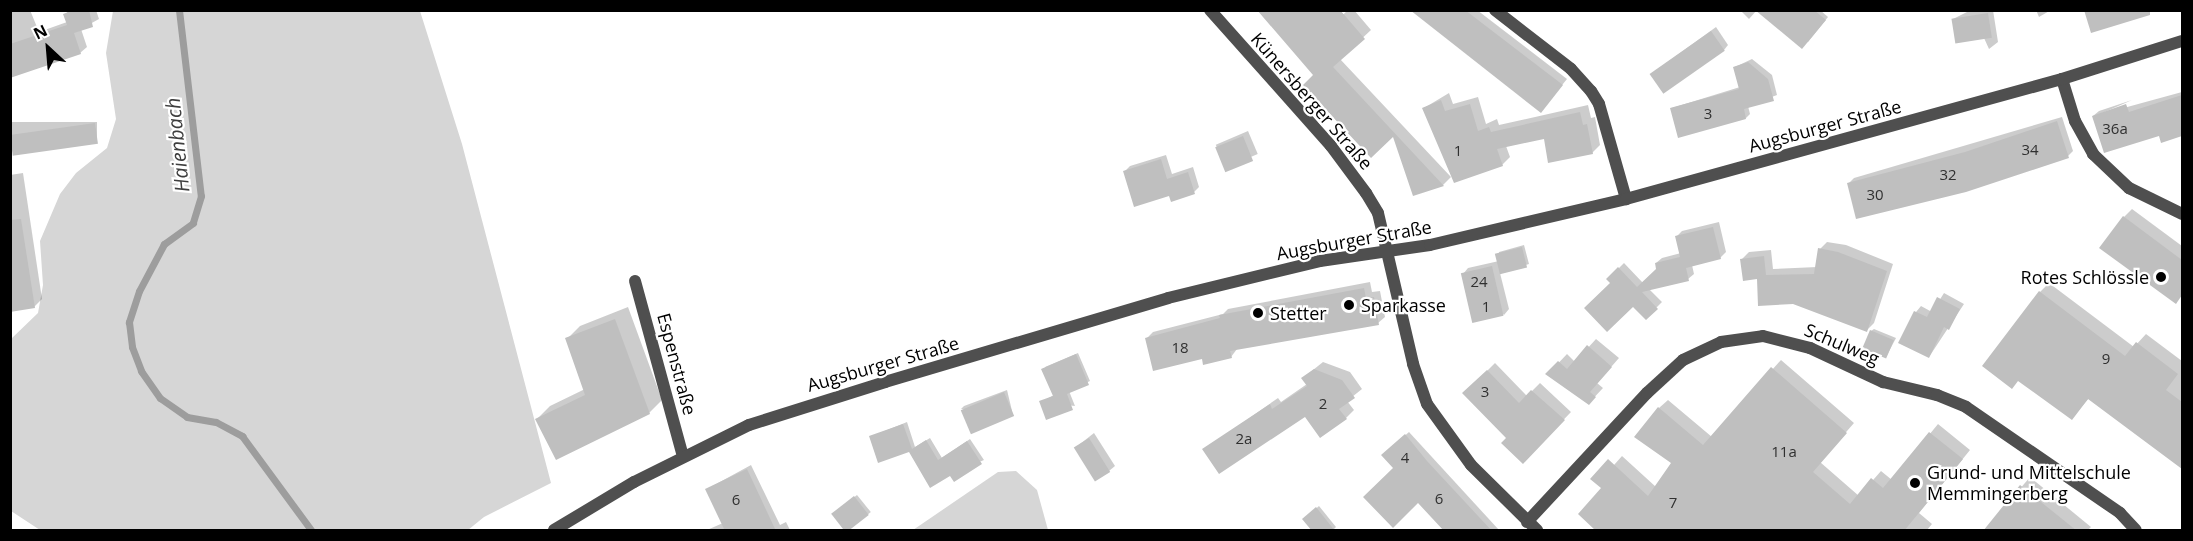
<!DOCTYPE html>
<meta charset="utf-8">
<style>
body{margin:0}
#map{position:relative;width:2193px;height:541px;overflow:hidden;background:#fff;font-family:"Open Sans",sans-serif}
div>[style]{position:absolute}
[style*='--x']{left:calc(var(--x)*1px);top:calc(var(--y)*1px);width:calc(var(--w)*1px);rotate:calc(var(--a)*1deg)}
.green>*{inset:0;background:#d6d6d6}
.shadow>*{inset:0;background:#0003;transform-origin:0 0}
.stream>*{height:7px;margin:-3.5px;padding:0 3.5px;transform-origin:3.5px;border-radius:3.5px;background:#9d9d9d}
.building>*{inset:0;background:#bfbfbf;transform-origin:0 0}
.minor>*{height:12px;margin:-6px;padding:0 6px;transform-origin:6px;border-radius:6px;background:#4f4f4f}
.tertiary>*{height:12px;margin:-6px;padding:0 6px;transform-origin:6px;border-radius:6px;background:#4f4f4f}
.dots>*{width:16px;height:16px;translate:-50% -50%;box-sizing:border-box;border:3px solid #fff;border-radius:50%}
span{translate:-50% -50%;white-space:nowrap;text-align:center;line-height:1.15;-webkit-text-stroke:4.5px #fff;paint-order:stroke}
.number-label{font-size:15px;color:#303030}
.number-label span{-webkit-text-stroke-width:0}
.street-label{font-size:18px;color:#000}
.poi-label{font-size:18px;color:#000}
.right{translate:-100% -50%;text-align:right}
.left{translate:0 -50%;text-align:left}
.water-label{font-size:20px;color:#3e3e3e;font-style:italic}
.frame{position:absolute;inset:0;border:12px solid #000;pointer-events:none}
.north{position:absolute;left:18px;top:18px;width:60px;height:60px;-webkit-text-stroke:4px #fff;paint-order:stroke;rotate:334deg;font-size:16px;font-weight:700;line-height:24px;text-align:center;color:#000}
.north::after{content:'';display:block;margin:auto;width:21px;height:27px;background:#000;clip-path:polygon(50% 0,100% 100%,50% 72%,0 100%)}
</style>
<div id="map">
<div class="green">
<div style="clip-path:polygon(113px 11px,420px 11px,462px 144px,551px 483px,484px 517px,468px 530px,40px 530px,11px 511px,11px 339px,38px 313px,43px 285px,40px 241px,60px 194px,76px 173px,107px 148px,116px 119px,106px 53px)"></div>
<div style="clip-path:polygon(1016px 471px,1037px 490px,1048px 530px,913px 530px,998px 472px)"></div>
</div>
<div class="shadow">
<div style="clip-path:polygon(10px 10px,30px 10px,39px 32px,67px 22px,65px 15px,69px 10px,96px 10px,99px 19px,81px 29px,87px 47px,80px 53px,10px 77px)"></div>
<div style="clip-path:polygon(1348px 10px,1354px 10px,1371px 30px,1340px 59px,1451px 177px,1443px 185px,1414px 194px,1394px 135px,1315px 75px,1331px 26px)"></div>
<div style="clip-path:polygon(1413px 10px,1477px 10px,1567px 79px,1541px 111px)"></div>
<div style="clip-path:polygon(1740px 10px,1757px 10px,1749px 19px)"></div>
<div style="clip-path:polygon(1781px 10px,1820px 10px,1828px 17px,1808px 42px)"></div>
<div style="clip-path:polygon(1993px 10px,1998px 42px,1989px 49px,1984px 38px,1953px 19px,1971px 10px)"></div>
<div style="clip-path:polygon(2036px 10px,2051px 10px,2039px 17px)"></div>
<div style="clip-path:polygon(1716px 27px,1728px 45px,1724px 50px,1651px 74px)"></div>
<div style="clip-path:polygon(1752px 59px,1772px 75px,1777px 95px,1748px 106px,1750px 114px,1746px 118px,1672px 108px,1740px 87px,1735px 67px)"></div>
<div style="clip-path:polygon(2182px 92px,2182px 134px,2162px 141px,2160px 134px,2093px 116px,2099px 111px,2132px 100px,2098px 115px)"></div>
<div style="clip-path:polygon(1449px 93px,1453px 104px,1478px 97px,1486px 124px,1497px 119px,1499px 125px,1588px 105px,1591px 118px,1595px 117px,1600px 145px,1592px 153px,1545px 138px,1506px 146px,1510px 157px,1502px 165px,1424px 108px)"></div>
<div style="clip-path:polygon(2062px 117px,2073px 151px,2068px 156px,1849px 183px,1854px 178px)"></div>
<div style="left:97px;top:122px;width:20px;height:88px;rotate:90deg"></div>
<div style="left:1248px;top:131px;width:25px;height:35px;rotate:67deg"></div>
<div style="clip-path:polygon(1166px 155px,1172px 174px,1193px 167px,1199px 187px,1194px 192px,1170px 194px,1125px 171px,1130px 166px)"></div>
<div style="clip-path:polygon(23px 173px,42px 299px,34px 307px,10px 310px,10px 175px)"></div>
<div style="clip-path:polygon(2132px 209px,2182px 246px,2182px 295px,2176px 302px,2124px 217px)"></div>
<div style="clip-path:polygon(1719px 222px,1726px 252px,1720px 258px,1692px 265px,1694px 274px,1688px 279px,1649px 289px,1662px 302px,1646px 318px,1608px 279px,1624px 263px,1643px 283px,1658px 269px,1656px 263px,1662px 258px,1681px 253px,1677px 236px,1682px 231px)"></div>
<div style="clip-path:polygon(1827px 242px,1846px 245px,1893px 264px,1874px 323px,1867px 330px,1759px 278px,1742px 259px,1749px 252px,1771px 250px,1773px 269px,1817px 267px,1820px 249px)"></div>
<div style="clip-path:polygon(1524px 245px,1529px 264px,1500px 273px,1509px 309px,1504px 315px,1463px 274px,1468px 268px,1499px 261px,1499px 252px)"></div>
<div style="clip-path:polygon(1370px 282px,1372px 292px,1380px 291px,1385px 317px,1378px 323px,1237px 349px,1231px 357px,1203px 357px,1147px 338px,1153px 332px,1223px 314px,1228px 309px)"></div>
<div style="clip-path:polygon(2049px 283px,2134px 347px,2146px 334px,2182px 361px,2182px 467px,2089px 398px,2072px 418px,2040px 292px)"></div>
<div style="clip-path:polygon(1944px 293px,1964px 304px,1929px 357px,1916px 312px,1921px 306px,1932px 312px)"></div>
<div style="clip-path:polygon(628px 307px,662px 400px,649px 413px,537px 419px,550px 406px,585px 389px,567px 339px,580px 326px)"></div>
<div style="clip-path:polygon(1874px 329px,1896px 338px,1886px 357px,1871px 331px)"></div>
<div style="clip-path:polygon(1596px 339px,1619px 358px,1597px 383px,1603px 388px,1589px 403px,1548px 374px,1567px 354px,1575px 362px)"></div>
<div style="clip-path:polygon(1078px 353px,1090px 381px,1069px 391px,1075px 406px,1041px 402px,1054px 395px,1045px 367px)"></div>
<div style="clip-path:polygon(1781px 360px,1854px 423px,1820px 462px,1859px 496px,1881px 471px,1892px 480px,1938px 424px,1970px 450px,1919px 513px,1932px 524px,1927px 530px,1700px 530px,1598px 483px,1622px 456px,1656px 487px,1673px 463px,1659px 408px,1668px 400px,1712px 437px)"></div>
<div style="clip-path:polygon(1323px 362px,1350px 372px,1362px 389px,1347px 401px,1354px 410px,1346px 418px,1305px 415px,1204px 450px,1278px 398px,1281px 402px,1307px 384px,1303px 378px)"></div>
<div style="clip-path:polygon(1495px 363px,1527px 396px,1540px 383px,1571px 412px,1523px 462px,1508px 438px,1465px 393px)"></div>
<div style="clip-path:polygon(1007px 390px,1013px 415px,961px 409px,964px 406px)"></div>
<div style="clip-path:polygon(907px 422px,915px 447px,930px 438px,942px 458px,970px 439px,984px 460px,951px 474px,910px 450px,870px 437px)"></div>
<div style="clip-path:polygon(1409px 432px,1499px 530px,1452px 530px,1383px 455px)"></div>
<div style="clip-path:polygon(1094px 433px,1115px 466px,1109px 471px,1075px 448px)"></div>
<div style="clip-path:polygon(751px 465px,780px 525px,786px 522px,790px 530px,707px 530px,723px 523px,707px 489px)"></div>
<div style="clip-path:polygon(2030px 477px,2091px 527px,2088px 530px,1985px 530px)"></div>
<div style="left:857px;top:495px;width:22px;height:31px;rotate:51deg"></div>
<div style="clip-path:polygon(1319px 506px,1336px 527px,1333px 530px,1304px 519px)"></div>
</div>
<div class="stream">
<div style="--x:179;--y:10;--w:187;--a:83.3"></div>
<div style="--x:201;--y:196;--w:28;--a:107"></div>
<div style="--x:193;--y:223;--w:36;--a:144"></div>
<div style="--x:164;--y:244;--w:53;--a:118"></div>
<div style="--x:139;--y:291;--w:33;--a:108"></div>
<div style="--x:129;--y:322;--w:25;--a:83"></div>
<div style="--x:132;--y:347;--w:26;--a:69"></div>
<div style="--x:141;--y:371;--w:33;--a:55"></div>
<div style="--x:160;--y:398;--w:33;--a:35"></div>
<div style="--x:187;--y:417;--w:29;--a:10"></div>
<div style="--x:216;--y:422;--w:30;--a:28"></div>
<div style="--x:242;--y:436;--w:117;--a:53.7"></div>
</div>
<div class="building">
<div style="clip-path:polygon(74px 10px,89px 10px,93px 27px,74px 33px,81px 54px,10px 78px,10px 44px,67px 25px,63px 14px)"></div>
<div style="clip-path:polygon(1257px 10px,1340px 10px,1365px 39px,1333px 67px,1444px 186px,1413px 196px,1393px 137px,1371px 158px,1303px 85px,1313px 75px)"></div>
<div style="clip-path:polygon(1410px 10px,1465px 10px,1563px 85px,1541px 113px)"></div>
<div style="clip-path:polygon(1755px 10px,1814px 10px,1826px 20px,1802px 49px)"></div>
<div style="clip-path:polygon(2084px 10px,2150px 10px,2150px 15px,2091px 33px)"></div>
<div style="left:1988px;top:13px;width:25px;height:37px;rotate:81deg"></div>
<div style="left:1711px;top:31px;width:24px;height:75px;rotate:55deg"></div>
<div style="clip-path:polygon(1748px 62px,1768px 79px,1774px 101px,1744px 109px,1746px 119px,1678px 138px,1670px 108px,1739px 89px,1733px 67px)"></div>
<div style="clip-path:polygon(2182px 95px,2182px 136px,2161px 143px,2159px 136px,2104px 153px,2092px 116px,2126px 104px,2129px 112px)"></div>
<div style="clip-path:polygon(1441px 100px,1445px 111px,1470px 104px,1478px 131px,1489px 127px,1491px 132px,1580px 112px,1583px 125px,1587px 124px,1593px 154px,1548px 163px,1544px 139px,1497px 149px,1503px 166px,1454px 183px,1422px 108px)"></div>
<div style="clip-path:polygon(2057px 121px,2069px 158px,1966px 192px,1856px 219px,1847px 183px,1965px 152px)"></div>
<div style="left:95px;top:123px;width:21px;height:86px;rotate:82deg"></div>
<div style="left:1243px;top:136px;width:27px;height:30px;rotate:68deg"></div>
<div style="clip-path:polygon(1161px 159px,1167px 179px,1188px 172px,1195px 194px,1171px 202px,1169px 196px,1134px 207px,1123px 171px)"></div>
<div style="clip-path:polygon(2123px 216px,2182px 260px,2182px 295px,2176px 304px,2099px 248px)"></div>
<div style="clip-path:polygon(21px 219px,35px 308px,10px 312px,10px 220px)"></div>
<div style="clip-path:polygon(1713px 227px,1721px 259px,1686px 268px,1689px 281px,1642px 292px,1658px 309px,1646px 320px,1633px 307px,1607px 332px,1584px 308px,1610px 283px,1606px 279px,1618px 267px,1637px 287px,1656px 269px,1655px 263px,1680px 257px,1675px 236px)"></div>
<div style="left:1522px;top:247px;width:21px;height:28px;rotate:76deg"></div>
<div style="clip-path:polygon(1818px 248px,1838px 252px,1887px 271px,1867px 332px,1793px 304px,1758px 306px,1757px 279px,1743px 281px,1740px 259px,1764px 256px,1766px 275px,1814px 274px)"></div>
<div style="left:1492px;top:266px;width:51px;height:32px;rotate:77deg"></div>
<div style="clip-path:polygon(1364px 288px,1366px 298px,1374px 297px,1379px 325px,1230px 351px,1232px 358px,1203px 365px,1202px 359px,1153px 371px,1145px 338px,1220px 318px,1219px 315px)"></div>
<div style="clip-path:polygon(2039px 291px,2125px 356px,2136px 342px,2178px 374px,2166px 390px,2182px 402px,2182px 469px,2088px 399px,2072px 420px,2018px 381px,2012px 389px,1982px 366px)"></div>
<div style="clip-path:polygon(1937px 297px,1960px 309px,1949px 330px,1944px 327px,1929px 358px,1898px 343px,1914px 311px,1927px 317px)"></div>
<div style="clip-path:polygon(615px 319px,650px 414px,556px 460px,535px 419px,585px 395px,565px 338px)"></div>
<div style="left:1870px;top:330px;width:26px;height:20px;rotate:23deg"></div>
<div style="clip-path:polygon(1587px 345px,1612px 367px,1590px 392px,1596px 397px,1589px 405px,1545px 374px,1558px 361px,1567px 369px)"></div>
<div style="clip-path:polygon(1076px 354px,1089px 385px,1067px 394px,1073px 410px,1046px 420px,1039px 401px,1053px 396px,1041px 369px)"></div>
<div style="clip-path:polygon(1771px 367px,1847px 433px,1813px 472px,1850px 504px,1871px 478px,1883px 488px,1929px 432px,1963px 459px,1904px 531px,1596px 531px,1578px 514px,1601px 488px,1590px 479px,1608px 459px,1648px 496px,1671px 463px,1634px 437px,1658px 407px,1703px 445px)"></div>
<div style="clip-path:polygon(1314px 369px,1342px 380px,1355px 398px,1339px 409px,1347px 419px,1320px 438px,1305px 417px,1219px 474px,1202px 449px,1270px 404px,1272px 409px,1307px 386px,1301px 378px)"></div>
<div style="clip-path:polygon(1487px 370px,1519px 403px,1531px 390px,1565px 420px,1523px 464px,1501px 443px,1506px 438px,1462px 393px)"></div>
<div style="left:1004px;top:392px;width:26px;height:47px;rotate:67deg"></div>
<div style="clip-path:polygon(903px 424px,912px 449px,926px 440px,938px 460px,967px 441px,982px 464px,954px 482px,950px 476px,930px 488px,909px 452px,878px 463px,869px 436px)"></div>
<div style="clip-path:polygon(1405px 434px,1427px 461px,1492px 531px,1444px 531px,1418px 503px,1393px 528px,1363px 497px,1393px 468px,1381px 455px)"></div>
<div style="left:1089px;top:438px;width:40px;height:18px;rotate:58deg"></div>
<div style="clip-path:polygon(747px 469px,776px 531px,725px 531px,705px 489px)"></div>
<div style="clip-path:polygon(2020px 485px,2077px 531px,1983px 531px)"></div>
<div style="left:854px;top:496px;width:24px;height:29px;rotate:52deg"></div>
<div style="clip-path:polygon(1316px 507px,1335px 531px,1312px 531px,1302px 519px)"></div>
</div>
<div class="minor">
<div style="--x:1210;--y:10;--w:182;--a:48.3"></div>
<div style="--x:1331;--y:146;--w:59;--a:53.3"></div>
<div style="--x:1366;--y:193;--w:23;--a:59"></div>
<div style="--x:1378;--y:213;--w:155;--a:76.9"></div>
<div style="--x:1413;--y:364;--w:42;--a:70.7"></div>
<div style="--x:1427;--y:404;--w:75;--a:54.2"></div>
<div style="--x:1471;--y:465;--w:93;--a:44.6"></div>
<div style="--x:1495;--y:10;--w:96;--a:37.8"></div>
<div style="--x:1571;--y:69;--w:30;--a:48"></div>
<div style="--x:1591;--y:91;--w:15;--a:58"></div>
<div style="--x:1599;--y:104;--w:99;--a:74.1"></div>
<div style="--x:2062;--y:79;--w:44;--a:72.8"></div>
<div style="--x:2075;--y:121;--w:38;--a:61"></div>
<div style="--x:2093;--y:154;--w:50;--a:43.4"></div>
<div style="--x:2129;--y:188;--w:59;--a:26.1"></div>
<div style="--x:635;--y:281;--w:181;--a:74.7"></div>
<div style="--x:1527;--y:522;--w:176;--a:-47.1"></div>
<div style="--x:1647;--y:393;--w:49;--a:-42.5"></div>
<div style="--x:1683;--y:360;--w:42;--a:-25.3"></div>
<div style="--x:1721;--y:342;--w:42;--a:-8.1"></div>
<div style="--x:1763;--y:336;--w:49;--a:14.3"></div>
<div style="--x:1810;--y:348;--w:81;--a:25"></div>
<div style="--x:1883;--y:382;--w:56;--a:13.5"></div>
<div style="--x:1937;--y:395;--w:31;--a:22"></div>
<div style="--x:1966;--y:407;--w:187;--a:34.5"></div>
<div style="--x:2120;--y:513;--w:23;--a:47"></div>
</div>
<div class="tertiary">
<div style="--x:554;--y:530;--w:93;--a:-31"></div>
<div style="--x:634;--y:482;--w:128;--a:-26.4"></div>
<div style="--x:749;--y:425;--w:143;--a:-17.5"></div>
<div style="--x:885;--y:382;--w:295;--a:-16.5"></div>
<div style="--x:1168;--y:298;--w:156;--a:-13.7"></div>
<div style="--x:1320;--y:261;--w:111;--a:-8.3"></div>
<div style="--x:1430;--y:245;--w:201;--a:-13.2"></div>
<div style="--x:1626;--y:199;--w:452;--a:-15.4"></div>
<div style="--x:2062;--y:79;--w:126;--a:-17.6"></div>
</div>
<div class="dots">
<div style="left:2161px;top:277px;background:#000"></div>
<div style="left:1349px;top:305px;background:#000"></div>
<div style="left:1258px;top:313px;background:#000"></div>
<div style="left:1915px;top:483px;background:#000"></div>
</div>
<div class="number-label">
<span style="left:1708px;top:114px">3</span>
<span style="left:2115px;top:129px">36a</span>
<span style="left:2030px;top:150px">34</span>
<span style="left:1458px;top:151px">1</span>
<span style="left:1948px;top:175px">32</span>
<span style="left:1875px;top:195px">30</span>
<span style="left:1479px;top:282px">24</span>
<span style="left:1486px;top:307px">1</span>
<span style="left:1180px;top:348px">18</span>
<span style="left:2106px;top:359px">9</span>
<span style="left:1485px;top:392px">3</span>
<span style="left:1323px;top:404px">2</span>
<span style="left:1244px;top:439px">2a</span>
<span style="left:1784px;top:452px">11a</span>
<span style="left:1405px;top:458px">4</span>
<span style="left:1439px;top:499px">6</span>
<span style="left:736px;top:500px">6</span>
<span style="left:1673px;top:503px">7</span>
</div>
<div class="street-label">
<span style="left:1312px;top:101px;rotate:49deg">Künersberger Straße</span>
<span style="left:1825px;top:126px;rotate:-15deg">Augsburger Straße</span>
<span style="left:1354px;top:240px;rotate:-10deg">Augsburger Straße</span>
<span style="left:1842px;top:344px;rotate:23deg">Schulweg</span>
<span style="left:677px;top:364px;rotate:75deg">Espenstraße</span>
<span style="left:883px;top:364px;rotate:-16deg">Augsburger Straße</span>
</div>
<div class="poi-label">
<span class="right" style="left:2149px;top:277px">Rotes Schlössle</span>
<span class="left" style="left:1361px;top:305px">Sparkasse</span>
<span class="left" style="left:1270px;top:313px">Stetter</span>
<span class="left" style="left:1927px;top:483px">Grund- und Mittelschule<br>Memmingerberg</span>
</div>
<div class="water-label">
<span style="left:177px;top:145px;rotate:-96deg">Haienbach</span>
</div>
<div class="frame"></div>
<div class="north">N</div>
</div>
